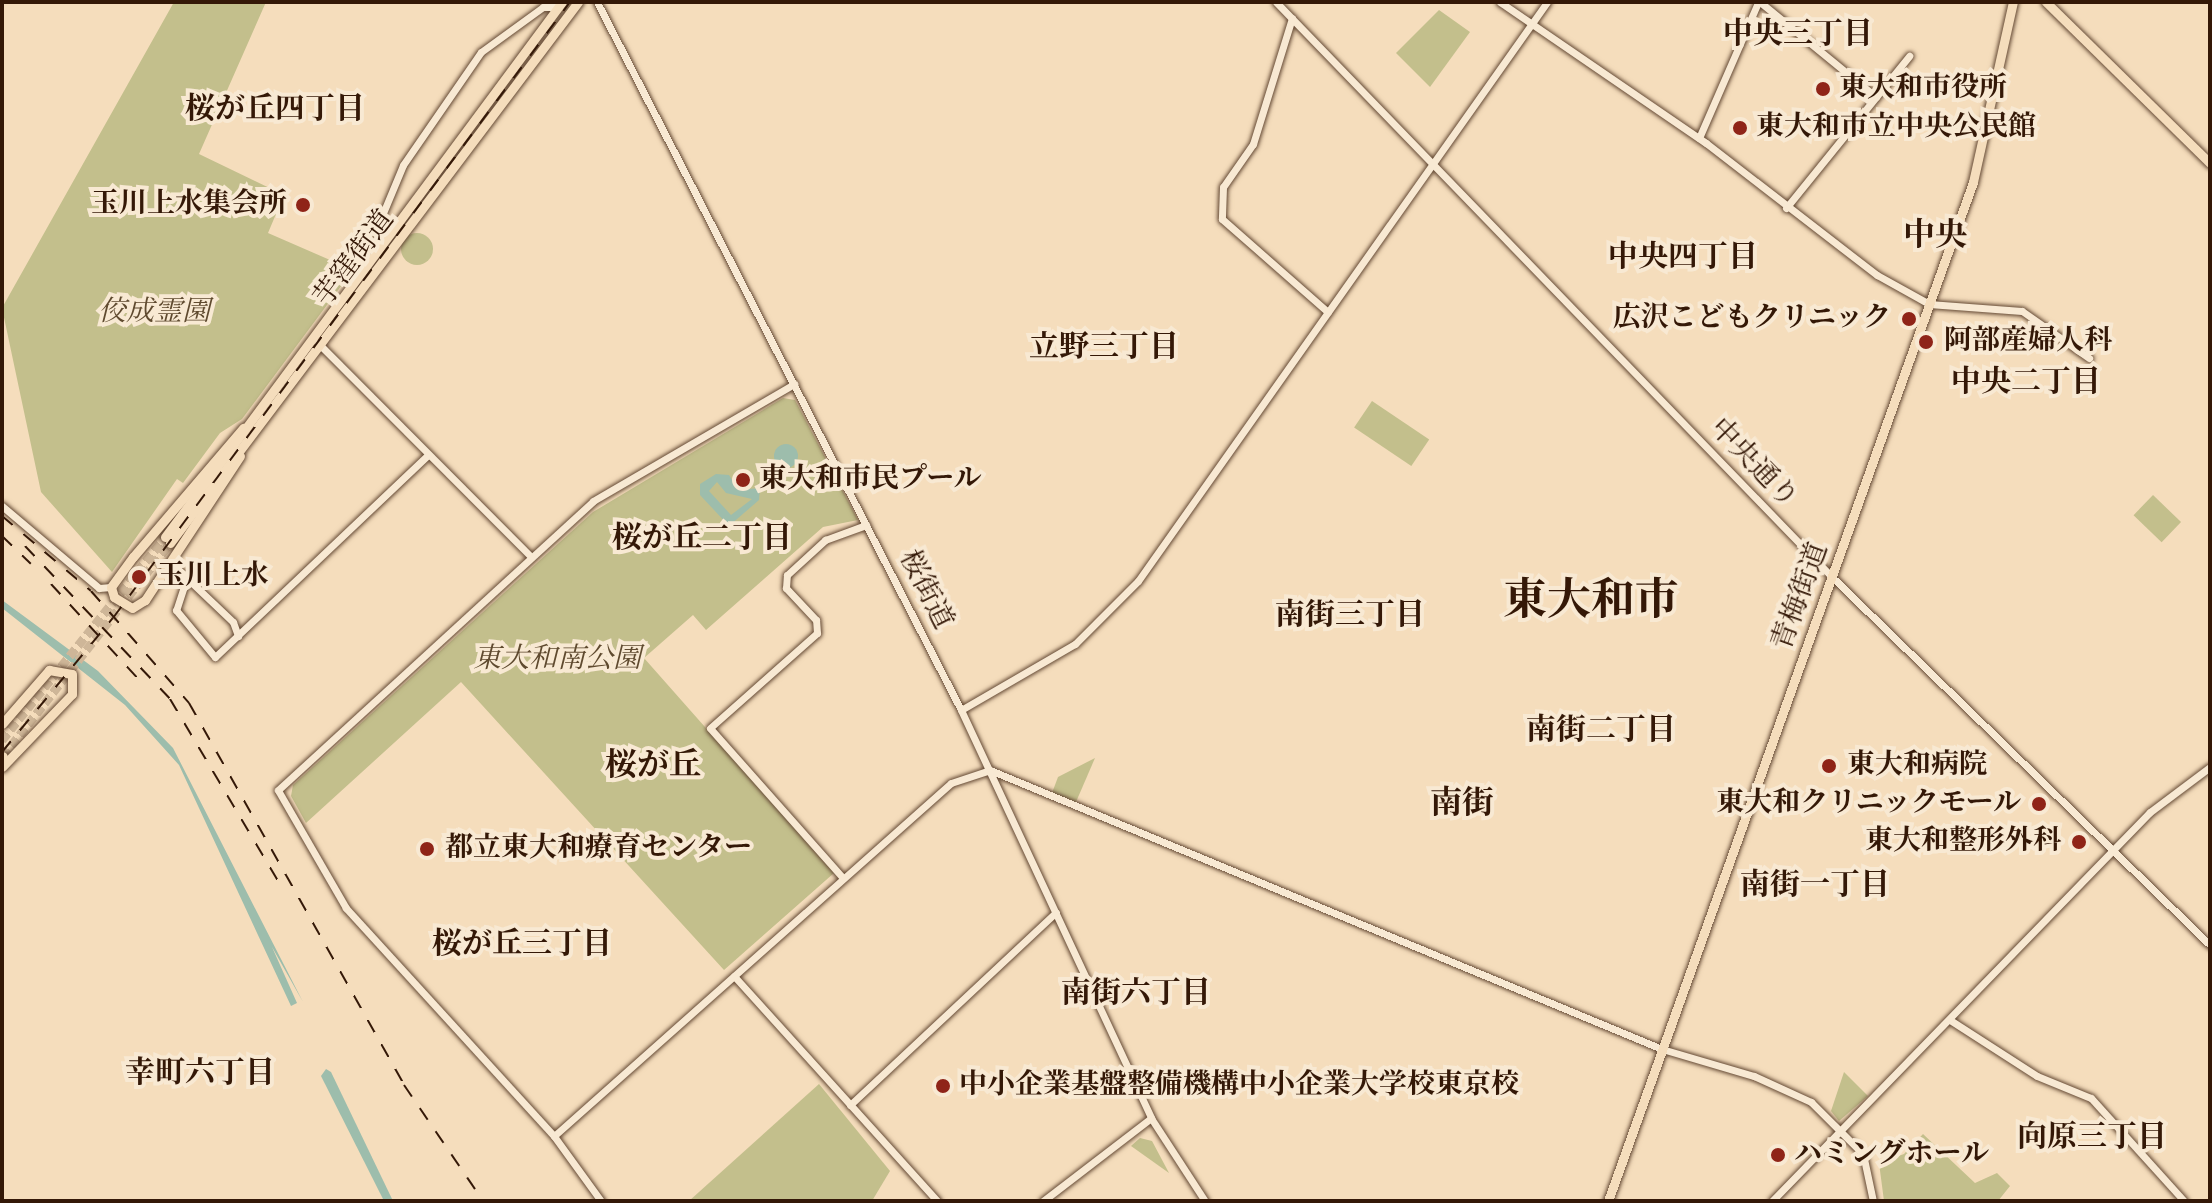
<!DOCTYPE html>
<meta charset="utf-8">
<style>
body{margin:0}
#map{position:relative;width:2212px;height:1203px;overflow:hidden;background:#f5ddbc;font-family:"IM FELL English","Noto Serif JP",serif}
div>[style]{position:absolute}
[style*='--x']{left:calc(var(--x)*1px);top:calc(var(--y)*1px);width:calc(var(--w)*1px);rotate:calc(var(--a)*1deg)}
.green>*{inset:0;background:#c3bf8c;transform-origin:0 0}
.round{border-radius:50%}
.water>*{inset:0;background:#9dbdac}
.primary-tunnel>*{height:9px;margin-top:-4.5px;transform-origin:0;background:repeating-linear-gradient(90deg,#ceb698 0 9px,transparent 0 13.5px)}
.roads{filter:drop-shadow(0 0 2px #644934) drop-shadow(0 0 2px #644934)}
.tertiary>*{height:7px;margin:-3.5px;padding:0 3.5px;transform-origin:3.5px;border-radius:3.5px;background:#f8e9d3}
.primary>*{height:9px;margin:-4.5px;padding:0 4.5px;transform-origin:4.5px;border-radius:4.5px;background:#f5ddbc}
.rail>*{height:2px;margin-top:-1px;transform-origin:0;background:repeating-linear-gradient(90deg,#341807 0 14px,transparent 0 28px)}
.dots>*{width:22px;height:22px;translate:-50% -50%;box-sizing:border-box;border:4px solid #f8e9d3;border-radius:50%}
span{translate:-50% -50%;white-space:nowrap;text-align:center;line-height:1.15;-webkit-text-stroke:8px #f8e9d3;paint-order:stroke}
.poi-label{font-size:28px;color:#341807;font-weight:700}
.left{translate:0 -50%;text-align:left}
.right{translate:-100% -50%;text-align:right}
.street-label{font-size:28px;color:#341807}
.park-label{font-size:28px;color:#5f4a2f;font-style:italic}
.neighbourhood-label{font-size:30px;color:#341807;font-weight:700}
.quarter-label{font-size:32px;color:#341807;font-weight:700}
.town-label{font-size:44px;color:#341807;font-weight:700}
.frame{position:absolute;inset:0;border:4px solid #341807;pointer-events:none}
</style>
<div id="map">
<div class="green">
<div style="clip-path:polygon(174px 2px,266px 2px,199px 154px,284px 195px,268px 233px,353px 270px,242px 419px,220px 433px,183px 483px,177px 479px,112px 572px,41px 492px,2px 308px)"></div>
<div style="clip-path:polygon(1439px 10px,1470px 32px,1430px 87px,1396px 53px)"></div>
<div class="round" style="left:401px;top:233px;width:32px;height:32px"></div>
<div style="clip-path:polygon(783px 398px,795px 400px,858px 520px,823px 527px,706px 630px,693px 615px,644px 658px,834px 873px,724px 970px,461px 682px,306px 823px,291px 796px,293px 785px,593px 512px)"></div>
<div style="left:1372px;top:401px;width:69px;height:32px;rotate:34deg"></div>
<div style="left:2153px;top:495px;width:39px;height:28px;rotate:44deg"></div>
<div style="clip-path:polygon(1095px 758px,1076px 802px,1052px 793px,1058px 777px)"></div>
<div style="clip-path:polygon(1844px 1072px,1868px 1096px,1839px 1121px,1831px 1111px)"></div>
<div style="clip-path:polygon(819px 1084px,890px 1171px,872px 1201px,689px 1201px)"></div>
<div style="clip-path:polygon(1923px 1134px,1975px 1183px,1997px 1173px,2010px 1186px,1998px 1201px,1884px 1201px,1879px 1163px,1904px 1154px)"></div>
<div style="clip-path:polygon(1140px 1138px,1152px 1141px,1169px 1173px,1131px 1146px)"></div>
</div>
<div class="water">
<div class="round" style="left:774px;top:444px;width:24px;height:24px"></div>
<div style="clip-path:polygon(evenodd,716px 474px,729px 475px,738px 490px,760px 488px,759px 500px,729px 526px,700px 495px,700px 484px,716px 474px,717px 482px,726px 493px,752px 499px,731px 515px,709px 491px,717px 482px)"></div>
<div style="clip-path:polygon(2px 600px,98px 671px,173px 748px,303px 1002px,272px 947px,297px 1003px,291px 1006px,179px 765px,125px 705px,2px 608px)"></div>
<div style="clip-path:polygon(326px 1069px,331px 1072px,393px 1201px,384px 1201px,321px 1076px)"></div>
</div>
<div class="primary-tunnel">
<div style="--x:2;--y:740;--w:260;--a:-51.2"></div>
<div style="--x:3;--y:756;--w:271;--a:-51.9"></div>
</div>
<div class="roads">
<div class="tertiary">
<div style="--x:597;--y:2;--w:796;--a:62.79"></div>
<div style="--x:961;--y:710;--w:450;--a:65"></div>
<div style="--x:1151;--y:1118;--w:99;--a:57"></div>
<div style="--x:1276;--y:2;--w:800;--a:45.96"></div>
<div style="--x:1832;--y:577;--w:528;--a:44.23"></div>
<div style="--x:1500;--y:2;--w:250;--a:34.4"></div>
<div style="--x:1706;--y:143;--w:216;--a:37.7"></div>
<div style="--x:1877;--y:275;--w:60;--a:29.1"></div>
<div style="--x:1929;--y:304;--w:93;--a:4.3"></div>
<div style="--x:2022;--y:311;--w:82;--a:35"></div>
<div style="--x:1760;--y:2;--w:150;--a:39.3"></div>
<div style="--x:1292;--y:18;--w:132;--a:107.2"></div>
<div style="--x:1253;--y:144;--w:52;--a:124.9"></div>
<div style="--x:1223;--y:187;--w:32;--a:92"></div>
<div style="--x:1222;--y:219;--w:141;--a:41.3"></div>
<div style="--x:1699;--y:138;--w:148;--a:-66.5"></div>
<div style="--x:1786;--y:208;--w:196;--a:-51"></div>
<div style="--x:380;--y:244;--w:15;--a:-106"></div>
<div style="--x:376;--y:230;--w:70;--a:-67.4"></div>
<div style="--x:403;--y:165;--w:137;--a:-55.4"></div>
<div style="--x:481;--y:52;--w:77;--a:-36"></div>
<div style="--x:543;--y:7;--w:15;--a:0"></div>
<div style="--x:318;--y:343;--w:302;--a:45.1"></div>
<div style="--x:2;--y:506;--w:127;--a:40.2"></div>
<div style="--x:99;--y:588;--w:12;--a:-5"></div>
<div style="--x:170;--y:562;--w:87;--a:43.6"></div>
<div style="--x:233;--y:622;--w:15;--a:70"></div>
<div style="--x:187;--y:577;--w:35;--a:108"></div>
<div style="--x:176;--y:610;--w:61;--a:50.3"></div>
<div style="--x:215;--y:657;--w:294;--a:-43.5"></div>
<div style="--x:961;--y:710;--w:132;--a:-30.1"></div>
<div style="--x:1075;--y:644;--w:89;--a:-45"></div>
<div style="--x:1138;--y:581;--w:709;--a:-54.76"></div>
<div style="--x:843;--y:878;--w:200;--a:-131.6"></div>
<div style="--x:710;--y:728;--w:143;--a:-41.6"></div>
<div style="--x:817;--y:633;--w:13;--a:-94"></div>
<div style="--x:816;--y:620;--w:44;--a:-133.2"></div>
<div style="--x:786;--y:588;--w:13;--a:-86"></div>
<div style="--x:787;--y:575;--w:52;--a:-42.6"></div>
<div style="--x:825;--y:540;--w:44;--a:-20.1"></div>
<div style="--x:734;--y:976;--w:303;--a:47.9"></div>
<div style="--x:1950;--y:1020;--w:103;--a:32.8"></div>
<div style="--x:2037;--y:1076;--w:58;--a:22.2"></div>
<div style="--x:2091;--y:1098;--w:139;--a:47.9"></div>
<div style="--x:850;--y:1105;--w:282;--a:-43.1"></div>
<div style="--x:554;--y:1136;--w:531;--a:-41.64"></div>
<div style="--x:951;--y:783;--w:41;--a:-18.4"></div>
<div style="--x:990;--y:770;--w:728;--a:22.55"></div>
<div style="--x:1662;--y:1049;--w:96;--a:16.4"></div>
<div style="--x:1754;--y:1076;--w:63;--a:24.5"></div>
<div style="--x:1811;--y:1102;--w:74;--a:45"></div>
<div style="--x:1863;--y:1154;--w:48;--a:78"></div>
<div style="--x:601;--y:1201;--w:80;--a:-125.9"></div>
<div style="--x:554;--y:1136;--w:309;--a:-132.4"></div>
<div style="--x:346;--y:908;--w:136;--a:-120"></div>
<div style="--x:278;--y:790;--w:427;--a:-42.5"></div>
<div style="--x:593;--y:501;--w:233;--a:-30.2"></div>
<div style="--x:1043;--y:1201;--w:136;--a:-37.5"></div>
<div style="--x:1772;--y:1201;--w:542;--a:-45.82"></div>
<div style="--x:2150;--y:812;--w:75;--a:-36.9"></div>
</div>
<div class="primary">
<div style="--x:2046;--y:2;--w:230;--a:44.5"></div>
<div style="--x:240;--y:456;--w:173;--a:123.4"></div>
<div style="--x:145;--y:600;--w:15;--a:148"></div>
<div style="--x:132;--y:608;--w:21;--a:-149"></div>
<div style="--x:114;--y:597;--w:10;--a:-107"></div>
<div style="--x:111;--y:587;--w:37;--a:-54"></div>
<div style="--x:133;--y:557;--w:170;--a:-49.5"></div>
<div style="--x:165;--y:537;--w:666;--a:-53.42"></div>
<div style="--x:170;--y:543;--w:678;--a:-52.98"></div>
<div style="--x:2;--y:724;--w:72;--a:-49"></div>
<div style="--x:49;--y:670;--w:23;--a:10"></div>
<div style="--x:72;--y:674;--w:20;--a:90"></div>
<div style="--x:72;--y:694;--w:101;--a:133.8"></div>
<div style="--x:2;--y:757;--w:1;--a:-45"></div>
<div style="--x:1608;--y:1201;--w:1082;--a:-70.29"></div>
<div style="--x:1973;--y:182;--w:184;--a:-77.5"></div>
</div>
</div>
<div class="rail">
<div style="--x:2;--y:516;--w:116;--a:40.1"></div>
<div style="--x:91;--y:591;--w:149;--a:48.8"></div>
<div style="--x:189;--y:703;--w:438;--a:60.6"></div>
<div style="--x:404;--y:1085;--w:140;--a:55.7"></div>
<div style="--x:2;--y:536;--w:40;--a:44"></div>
<div style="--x:25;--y:546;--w:211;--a:46.5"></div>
<div style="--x:170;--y:699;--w:221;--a:59.3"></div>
<div style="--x:51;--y:584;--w:136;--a:47.4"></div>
<div style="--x:2;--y:752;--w:174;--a:-50.4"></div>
<div style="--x:113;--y:618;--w:767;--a:-53.43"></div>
</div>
<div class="dots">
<div style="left:1823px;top:89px;background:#8f2418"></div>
<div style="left:1740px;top:128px;background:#8f2418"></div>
<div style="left:303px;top:205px;background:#8f2418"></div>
<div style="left:1909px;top:319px;background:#8f2418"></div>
<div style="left:1926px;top:342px;background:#8f2418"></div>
<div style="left:743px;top:480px;background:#8f2418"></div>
<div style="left:139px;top:577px;background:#8f2418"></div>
<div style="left:1829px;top:766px;background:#8f2418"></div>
<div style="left:2039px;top:804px;background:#8f2418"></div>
<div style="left:2079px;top:842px;background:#8f2418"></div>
<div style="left:427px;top:849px;background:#8f2418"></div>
<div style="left:943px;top:1086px;background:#8f2418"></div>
<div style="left:1778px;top:1155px;background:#8f2418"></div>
</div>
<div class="poi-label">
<span class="left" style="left:1839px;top:89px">東大和市役所</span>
<span class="left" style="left:1756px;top:128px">東大和市立中央公民館</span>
<span class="right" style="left:287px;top:205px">玉川上水集会所</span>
<span class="right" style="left:1891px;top:319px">広沢こどもクリニック</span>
<span class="left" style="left:1944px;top:342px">阿部産婦人科</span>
<span class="left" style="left:759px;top:480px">東大和市民プール</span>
<span class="left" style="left:157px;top:577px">玉川上水</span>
<span class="left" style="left:1847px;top:766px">東大和病院</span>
<span class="right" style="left:2021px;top:804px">東大和クリニックモール</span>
<span class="right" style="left:2061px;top:842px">東大和整形外科</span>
<span class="left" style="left:445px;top:849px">都立東大和療育センター</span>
<span class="left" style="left:959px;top:1086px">中小企業基盤整備機構中小企業大学校東京校</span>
<span class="left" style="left:1794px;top:1155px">ハミングホール</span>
</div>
<div class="street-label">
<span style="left:355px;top:259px;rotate:-53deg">芋窪街道</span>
<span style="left:1753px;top:464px;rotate:46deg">中央通り</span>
<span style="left:925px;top:590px;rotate:63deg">桜街道</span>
<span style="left:1801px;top:597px;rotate:-70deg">青梅街道</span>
</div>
<div class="park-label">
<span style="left:154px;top:313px">佼成霊園</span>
<span style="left:557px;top:660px">東大和南公園</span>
</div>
<div class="neighbourhood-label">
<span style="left:1798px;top:35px">中央三丁目</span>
<span style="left:275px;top:110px">桜が丘四丁目</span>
<span style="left:1683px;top:258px">中央四丁目</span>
<span style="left:1104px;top:348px">立野三丁目</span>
<span style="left:2026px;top:383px">中央二丁目</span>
<span style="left:702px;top:539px">桜が丘二丁目</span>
<span style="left:1350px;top:616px">南街三丁目</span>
<span style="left:1601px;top:731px">南街二丁目</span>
<span style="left:1815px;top:886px">南街一丁目</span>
<span style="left:522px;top:945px">桜が丘三丁目</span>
<span style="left:1136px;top:994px">南街六丁目</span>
<span style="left:200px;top:1074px">幸町六丁目</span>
<span style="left:2092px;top:1138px">向原三丁目</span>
</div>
<div class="quarter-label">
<span style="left:1935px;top:237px">中央</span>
<span style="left:653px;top:767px">桜が丘</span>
<span style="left:1462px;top:805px">南街</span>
</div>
<div class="town-label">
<span style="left:1591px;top:602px">東大和市</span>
</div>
<div class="frame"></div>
</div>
